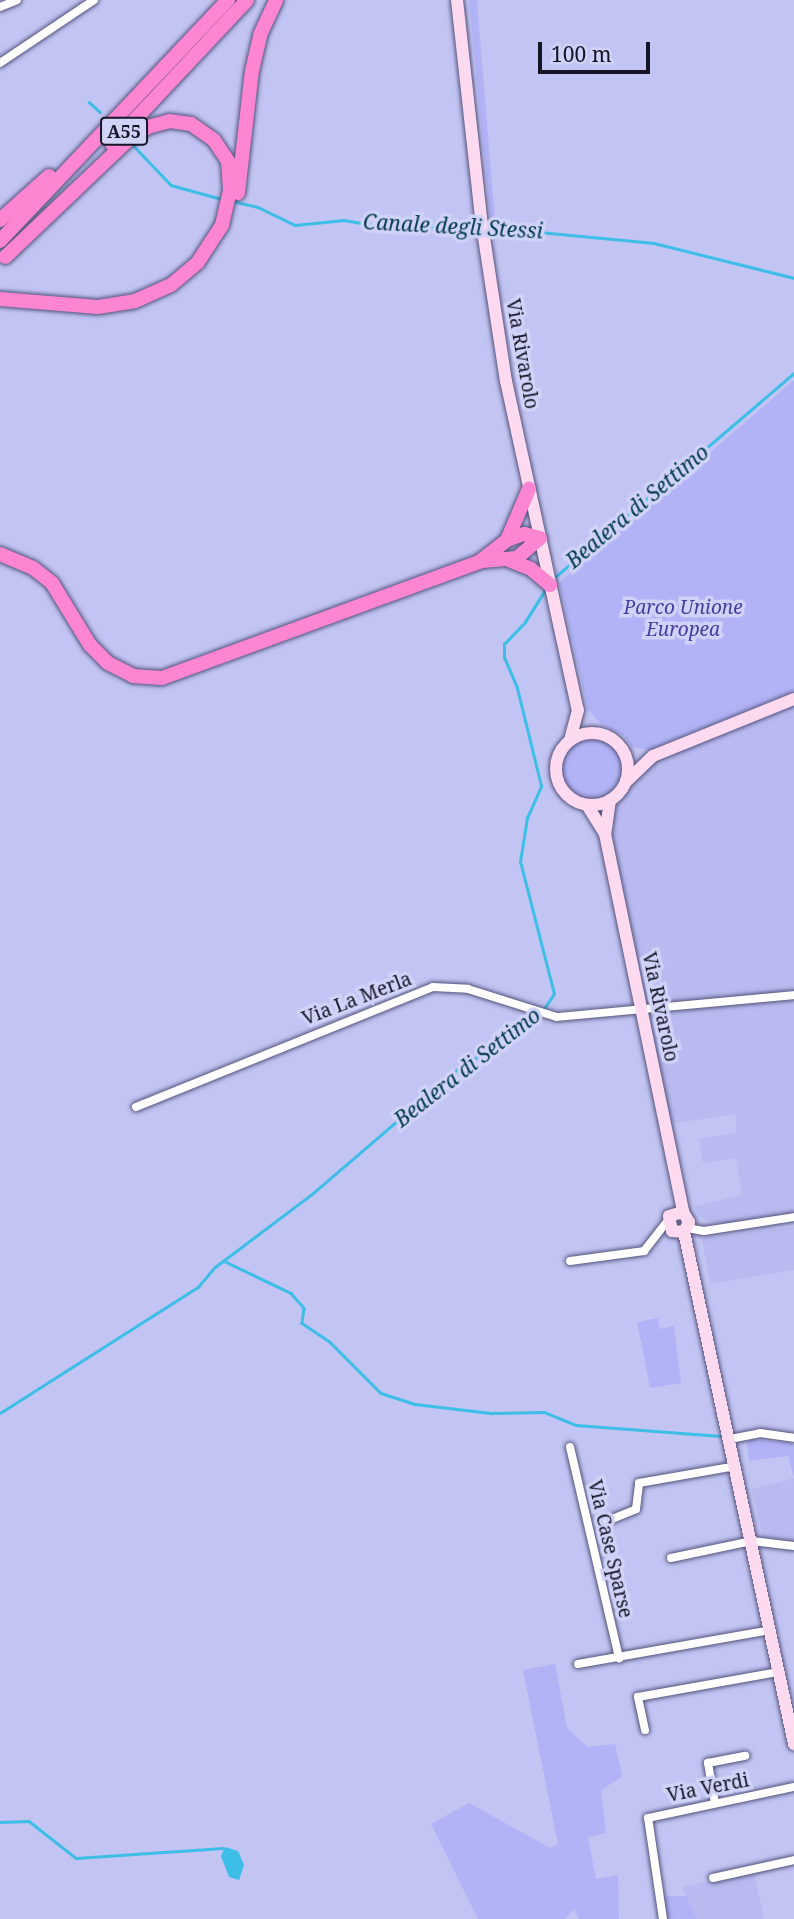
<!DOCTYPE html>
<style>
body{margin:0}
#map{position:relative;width:794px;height:1919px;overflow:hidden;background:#c2c4f3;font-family:"Noto Serif",serif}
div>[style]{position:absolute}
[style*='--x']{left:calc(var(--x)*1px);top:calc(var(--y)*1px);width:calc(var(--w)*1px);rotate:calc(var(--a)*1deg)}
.built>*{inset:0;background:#b9baf0}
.green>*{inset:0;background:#b2b3f7}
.round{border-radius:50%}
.water>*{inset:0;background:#3dbee6}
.stream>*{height:2.5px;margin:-1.25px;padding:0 1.25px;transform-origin:1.25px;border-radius:1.25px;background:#3dbee6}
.street-tunnel>*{height:8px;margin-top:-4px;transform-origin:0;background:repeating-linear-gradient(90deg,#9fa1ca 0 8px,transparent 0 12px)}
.roads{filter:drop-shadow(0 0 2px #54547d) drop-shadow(0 0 2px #54547d)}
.street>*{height:8px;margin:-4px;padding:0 4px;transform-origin:4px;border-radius:4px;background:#fff}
.secondary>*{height:12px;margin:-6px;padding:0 6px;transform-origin:6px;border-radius:6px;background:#fedaf1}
.secondary>.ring{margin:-6px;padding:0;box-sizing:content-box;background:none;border:12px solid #fedaf1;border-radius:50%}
.highway>*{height:14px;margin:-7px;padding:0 7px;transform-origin:7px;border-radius:7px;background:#fd85d1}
span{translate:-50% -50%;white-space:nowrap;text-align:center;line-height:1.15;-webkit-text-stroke:7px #d0d2f8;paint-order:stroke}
.shield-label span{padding:2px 5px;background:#d0d2f8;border:2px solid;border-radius:5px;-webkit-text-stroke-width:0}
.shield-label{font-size:18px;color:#151526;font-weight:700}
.street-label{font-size:19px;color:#151526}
.park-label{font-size:19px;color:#483d9f;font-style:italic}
.water-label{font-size:21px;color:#003a4b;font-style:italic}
.scale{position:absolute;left:538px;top:42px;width:112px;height:32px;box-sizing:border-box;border:4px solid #151526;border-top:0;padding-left:9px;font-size:21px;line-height:24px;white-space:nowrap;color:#151526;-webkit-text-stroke:5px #d0d2f8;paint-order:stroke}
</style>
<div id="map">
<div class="built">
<div style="clip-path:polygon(794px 705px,794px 1214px,732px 1224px,710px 1222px,699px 1216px,695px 1206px,742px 1195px,736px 1158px,703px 1163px,699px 1139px,736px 1133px,736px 1114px,669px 1124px,607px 827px,611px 808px,656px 761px)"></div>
<div style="clip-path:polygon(794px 1227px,794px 1270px,710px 1284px,702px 1238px)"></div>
<div style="clip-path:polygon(794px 1478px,794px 1542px,763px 1538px,752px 1489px)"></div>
<div style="clip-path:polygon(754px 1872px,764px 1919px,697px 1919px,682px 1887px)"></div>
</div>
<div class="green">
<div style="clip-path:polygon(469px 0,477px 0,495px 222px,491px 226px)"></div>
<div style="clip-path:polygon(794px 380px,794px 691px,649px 750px,632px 747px,624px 736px,601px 724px,588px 710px,559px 583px)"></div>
<div class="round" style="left:562px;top:739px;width:60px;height:60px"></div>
<div style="clip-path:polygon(658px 1318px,660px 1329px,674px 1326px,681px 1383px,650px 1388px,637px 1322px)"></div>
<div style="clip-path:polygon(751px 1439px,794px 1444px,794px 1478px,788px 1456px,749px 1461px,747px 1442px)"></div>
<div style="clip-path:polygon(555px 1664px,567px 1728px,588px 1747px,615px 1744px,622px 1777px,601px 1790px,606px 1833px,588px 1837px,596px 1879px,618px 1875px,619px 1919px,579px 1919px,574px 1909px,565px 1919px,478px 1919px,431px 1824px,469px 1803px,550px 1848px,558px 1844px,523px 1670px)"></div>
<div style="clip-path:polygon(664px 1896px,686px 1896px,697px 1919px,666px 1919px)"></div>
</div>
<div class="water">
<div style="clip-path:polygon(225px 1847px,238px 1851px,244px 1865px,239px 1880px,229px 1877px,221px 1856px)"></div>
</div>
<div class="stream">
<div style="--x:89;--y:102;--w:15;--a:42"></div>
<div style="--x:132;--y:144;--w:57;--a:46.4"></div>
<div style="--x:171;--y:185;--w:53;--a:15.4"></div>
<div style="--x:232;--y:201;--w:27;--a:13"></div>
<div style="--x:258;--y:207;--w:41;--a:25.9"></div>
<div style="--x:295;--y:225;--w:49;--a:-5.8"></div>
<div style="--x:344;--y:220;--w:27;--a:10"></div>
<div style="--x:371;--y:225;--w:107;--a:1.6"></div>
<div style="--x:488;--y:227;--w:167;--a:5.5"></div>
<div style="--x:654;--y:243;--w:144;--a:14"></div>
<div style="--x:554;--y:578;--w:316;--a:-40.5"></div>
<div style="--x:224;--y:1261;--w:74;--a:25.5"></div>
<div style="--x:291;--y:1293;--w:20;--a:49"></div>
<div style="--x:304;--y:1308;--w:15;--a:98"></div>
<div style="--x:302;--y:1323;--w:34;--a:34"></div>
<div style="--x:330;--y:1342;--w:72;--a:45"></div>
<div style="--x:381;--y:1393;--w:36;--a:18"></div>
<div style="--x:415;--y:1404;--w:78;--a:6.7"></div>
<div style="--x:492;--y:1413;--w:52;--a:-1.1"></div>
<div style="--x:544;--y:1412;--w:35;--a:22"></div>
<div style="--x:576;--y:1425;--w:145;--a:4.3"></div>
<div style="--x:0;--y:1413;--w:235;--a:-32.5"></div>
<div style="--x:198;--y:1287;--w:26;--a:-50"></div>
<div style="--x:215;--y:1267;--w:121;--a:-37"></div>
<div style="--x:312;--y:1194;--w:192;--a:-40.6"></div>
<div style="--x:458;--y:1069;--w:93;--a:-32.3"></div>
<div style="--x:537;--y:1019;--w:30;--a:-56"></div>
<div style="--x:554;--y:994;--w:136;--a:-104.4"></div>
<div style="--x:520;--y:862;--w:45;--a:-81"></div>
<div style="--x:527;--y:818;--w:35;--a:-66"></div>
<div style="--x:541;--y:786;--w:101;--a:-103.8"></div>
<div style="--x:517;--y:688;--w:33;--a:-113"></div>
<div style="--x:504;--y:658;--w:14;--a:-90"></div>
<div style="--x:504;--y:644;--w:30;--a:-46"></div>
<div style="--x:525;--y:622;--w:39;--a:-58"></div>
<div style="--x:0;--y:1822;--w:29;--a:-2"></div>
<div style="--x:29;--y:1821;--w:60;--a:38.2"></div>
<div style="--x:76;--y:1858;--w:147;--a:-3.9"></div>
</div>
<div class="street-tunnel">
<div style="--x:598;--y:1524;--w:9;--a:-18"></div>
</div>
<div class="roads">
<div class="street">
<div style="--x:0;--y:7;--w:18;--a:-22"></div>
<div style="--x:0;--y:63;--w:113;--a:-33.8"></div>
<div style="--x:136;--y:1107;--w:320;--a:-22"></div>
<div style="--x:433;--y:987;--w:35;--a:3"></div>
<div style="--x:468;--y:989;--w:93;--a:17.5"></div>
<div style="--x:557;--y:1017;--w:238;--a:-5.3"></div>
<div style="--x:687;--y:1228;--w:17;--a:10"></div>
<div style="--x:704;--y:1231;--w:91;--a:-8.8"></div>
<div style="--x:570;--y:1261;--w:75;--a:-7.7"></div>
<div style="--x:644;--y:1251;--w:37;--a:-52"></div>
<div style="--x:730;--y:1439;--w:31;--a:-11"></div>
<div style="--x:760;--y:1433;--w:34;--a:8"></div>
<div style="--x:570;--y:1447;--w:217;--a:76.9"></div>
<div style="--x:607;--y:1521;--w:31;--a:-22"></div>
<div style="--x:636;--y:1509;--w:26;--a:-83"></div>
<div style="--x:639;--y:1483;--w:98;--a:-9.9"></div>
<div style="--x:671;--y:1558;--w:83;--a:-11.9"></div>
<div style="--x:752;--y:1541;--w:42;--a:6.8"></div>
<div style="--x:578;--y:1664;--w:195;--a:-10"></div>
<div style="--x:645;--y:1730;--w:34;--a:-102"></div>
<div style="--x:638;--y:1697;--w:143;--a:-10.1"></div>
<div style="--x:715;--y:1803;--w:41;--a:-99.9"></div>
<div style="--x:708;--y:1763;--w:38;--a:-11"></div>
<div style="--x:713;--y:1878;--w:83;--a:-12.5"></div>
<div style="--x:663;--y:1919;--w:102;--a:-98.4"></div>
<div style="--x:648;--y:1818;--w:149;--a:-12"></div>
</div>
<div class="secondary">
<div style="--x:457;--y:0;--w:219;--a:83.7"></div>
<div style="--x:481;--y:218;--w:165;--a:81.3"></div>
<div style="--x:506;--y:381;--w:337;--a:77.7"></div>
<div style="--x:578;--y:710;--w:31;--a:105"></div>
<div class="ring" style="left:556px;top:733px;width:60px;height:60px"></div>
<div style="--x:628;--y:780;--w:35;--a:-44"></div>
<div style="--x:653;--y:756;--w:152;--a:-22"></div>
<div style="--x:610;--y:800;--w:34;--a:98"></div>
<div style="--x:605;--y:834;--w:386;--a:78.3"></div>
<div style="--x:683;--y:1212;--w:12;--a:59"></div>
<div style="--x:689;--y:1222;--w:11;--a:117"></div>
<div style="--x:684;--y:1232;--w:12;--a:-175"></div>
<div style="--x:672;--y:1231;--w:15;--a:-101"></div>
<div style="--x:669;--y:1216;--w:15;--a:-16"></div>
<div style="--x:587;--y:805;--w:34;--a:58"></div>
<div style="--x:684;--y:1232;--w:524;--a:77.87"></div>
</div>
<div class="highway">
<div style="--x:112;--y:144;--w:197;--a:-46.8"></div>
<div style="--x:238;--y:193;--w:123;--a:-83.5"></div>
<div style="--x:252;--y:71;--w:37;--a:-77"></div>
<div style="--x:260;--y:35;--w:38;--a:-65"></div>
<div style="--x:0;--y:220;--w:66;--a:-41.9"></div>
<div style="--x:0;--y:241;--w:332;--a:-46.6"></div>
<div style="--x:0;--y:299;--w:98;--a:4.7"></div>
<div style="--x:98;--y:307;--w:37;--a:-9"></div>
<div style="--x:135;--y:301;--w:39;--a:-24"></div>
<div style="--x:171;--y:285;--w:35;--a:-40"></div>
<div style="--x:198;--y:262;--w:44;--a:-57"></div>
<div style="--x:222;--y:225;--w:36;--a:-77"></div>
<div style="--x:230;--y:190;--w:29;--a:-94"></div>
<div style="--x:228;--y:161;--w:25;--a:-124"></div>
<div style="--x:214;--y:140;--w:28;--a:-145"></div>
<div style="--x:191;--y:124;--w:21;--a:-172"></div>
<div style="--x:170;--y:121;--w:23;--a:165"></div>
<div style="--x:148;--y:127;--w:25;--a:146"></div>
<div style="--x:127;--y:141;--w:168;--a:136.4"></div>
<div style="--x:0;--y:554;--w:36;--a:23"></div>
<div style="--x:33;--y:568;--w:24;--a:38"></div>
<div style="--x:52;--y:583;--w:73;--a:58.5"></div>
<div style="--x:90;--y:645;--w:25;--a:45"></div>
<div style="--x:108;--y:663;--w:28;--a:27"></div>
<div style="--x:133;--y:676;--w:29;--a:4"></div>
<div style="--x:162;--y:678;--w:338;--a:-20.1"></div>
<div style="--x:479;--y:562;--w:36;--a:-38"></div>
<div style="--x:507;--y:540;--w:56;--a:-66.7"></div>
<div style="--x:509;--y:560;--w:24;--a:22"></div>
<div style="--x:531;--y:569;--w:25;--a:40"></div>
<div style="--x:482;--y:561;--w:35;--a:-5"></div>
<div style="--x:517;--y:558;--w:30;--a:-41"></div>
<div style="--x:540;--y:538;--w:16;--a:-166"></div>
<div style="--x:524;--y:534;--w:18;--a:161"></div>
</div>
</div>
<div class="shield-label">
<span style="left:124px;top:131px">A55</span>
</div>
<div class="street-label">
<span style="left:522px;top:354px;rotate:80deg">Via Rivarolo</span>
<span style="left:357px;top:999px;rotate:-21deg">Via La Merla</span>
<span style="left:660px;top:1007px;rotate:78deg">Via Rivarolo</span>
<span style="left:610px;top:1549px;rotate:77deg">Via Case Sparse</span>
<span style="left:708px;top:1788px;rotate:-11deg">Via Verdi</span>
</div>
<div class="park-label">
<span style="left:683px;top:619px">Parco Unione<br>Europea</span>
</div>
<div class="water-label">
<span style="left:453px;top:226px;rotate:3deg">Canale degli Stessi</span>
<span style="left:637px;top:506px;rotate:-40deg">Bealera di Settimo</span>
<span style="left:467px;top:1067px;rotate:-38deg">Bealera di Settimo</span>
</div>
<div class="scale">100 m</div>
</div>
